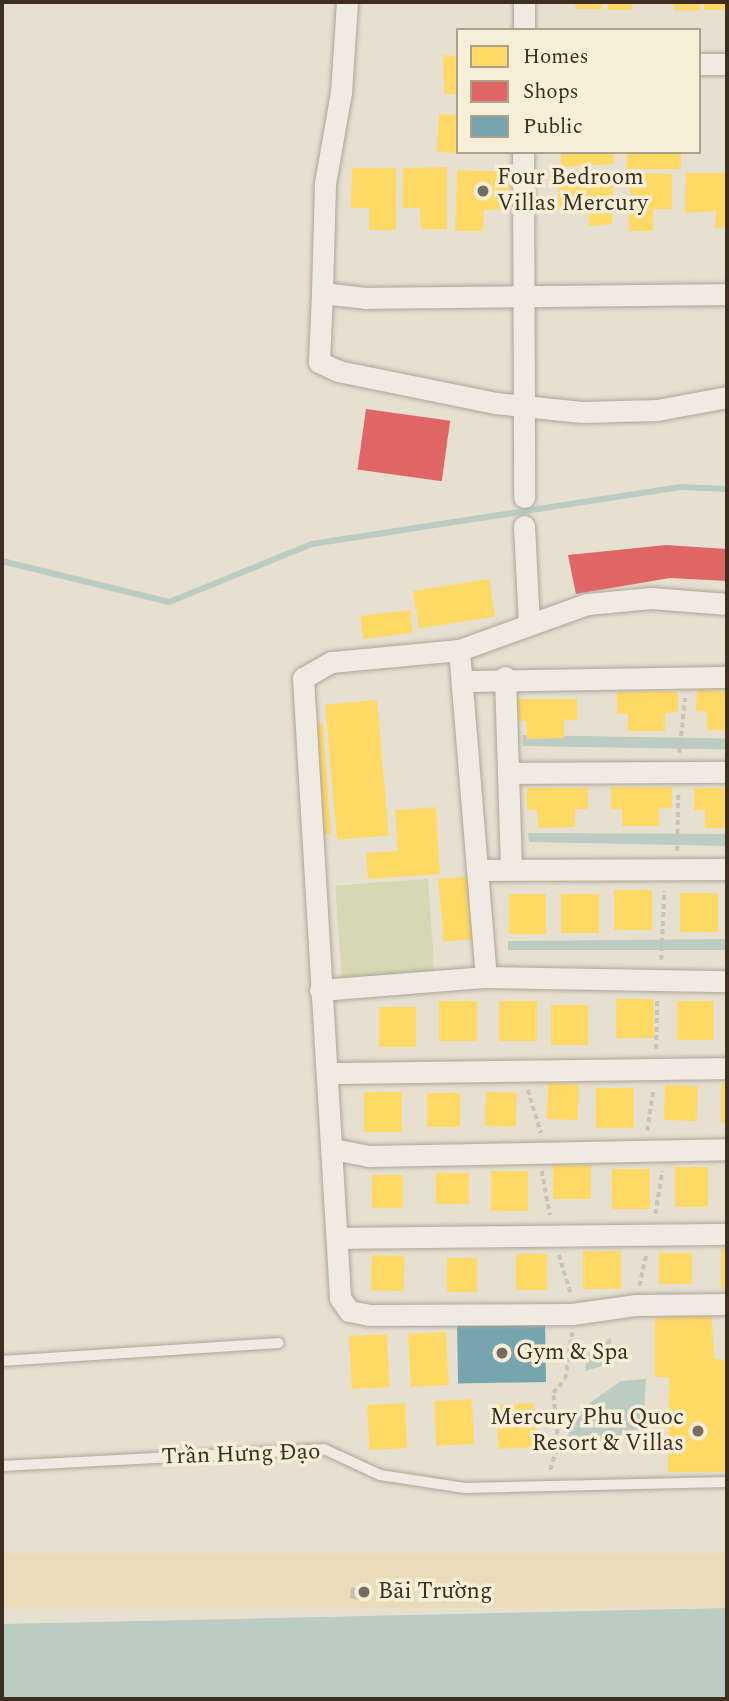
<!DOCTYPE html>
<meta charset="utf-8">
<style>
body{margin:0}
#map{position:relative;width:729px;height:1701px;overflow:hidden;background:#e7e0d1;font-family:Spectral,serif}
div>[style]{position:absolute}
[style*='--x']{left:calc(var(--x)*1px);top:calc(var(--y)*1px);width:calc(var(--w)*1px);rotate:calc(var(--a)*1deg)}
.green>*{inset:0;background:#d6d7b3;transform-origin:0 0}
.sand>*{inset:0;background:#eadcb9;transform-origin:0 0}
.water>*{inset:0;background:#bcccc2;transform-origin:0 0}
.homes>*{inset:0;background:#ffd966;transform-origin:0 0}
.shops>*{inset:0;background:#e06666;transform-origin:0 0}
.public>*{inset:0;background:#76a5af;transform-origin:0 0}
.stream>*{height:6px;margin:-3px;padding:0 3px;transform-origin:3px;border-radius:3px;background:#bcccc2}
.building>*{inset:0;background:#cbbfb2}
.path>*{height:3.5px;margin-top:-1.75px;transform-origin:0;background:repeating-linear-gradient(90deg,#c8c2b9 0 5px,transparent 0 8.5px)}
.roads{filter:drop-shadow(0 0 2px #ada599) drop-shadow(0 0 2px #ada599)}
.service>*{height:10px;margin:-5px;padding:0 5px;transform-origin:5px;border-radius:5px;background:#efebe3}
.minor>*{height:21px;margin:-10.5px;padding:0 10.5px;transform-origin:10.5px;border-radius:10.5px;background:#efebe3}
.dots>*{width:19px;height:19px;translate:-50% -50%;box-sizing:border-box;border:4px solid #f7eed8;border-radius:50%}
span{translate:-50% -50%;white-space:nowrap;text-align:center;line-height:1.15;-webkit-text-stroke:7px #f7eed8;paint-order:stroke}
.poi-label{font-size:23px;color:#3d2e20}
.left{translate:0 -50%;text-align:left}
.right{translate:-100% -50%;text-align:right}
.street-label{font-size:23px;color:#3d2e20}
.frame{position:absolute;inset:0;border:4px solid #3d2e20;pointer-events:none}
.legend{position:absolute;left:456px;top:28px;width:245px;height:126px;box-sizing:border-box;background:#f7eed8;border:2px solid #ada18e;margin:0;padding:9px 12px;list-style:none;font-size:21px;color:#3d2e20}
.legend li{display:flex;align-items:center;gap:14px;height:35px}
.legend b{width:35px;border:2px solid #ada18e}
</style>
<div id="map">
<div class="green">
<div style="left:428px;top:879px;width:98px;height:93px;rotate:86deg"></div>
</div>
<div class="sand">
<div style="left:727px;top:1553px;width:55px;height:725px;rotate:90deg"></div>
</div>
<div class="water">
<div style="left:523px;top:735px;width:204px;height:11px;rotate:1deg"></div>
<div style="clip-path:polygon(528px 833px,727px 834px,727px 846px,529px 842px)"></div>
<div style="clip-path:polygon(727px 939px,727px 950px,508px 950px,508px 941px)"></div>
<div style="clip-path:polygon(611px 1338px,613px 1363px,585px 1371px,588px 1352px)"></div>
<div style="clip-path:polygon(646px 1379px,643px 1434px,569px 1442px,568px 1418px,621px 1381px)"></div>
<div style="clip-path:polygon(727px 1608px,727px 1699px,2px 1699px,2px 1624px)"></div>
</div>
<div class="homes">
<div style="left:575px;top:2px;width:27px;height:7px"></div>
<div style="left:608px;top:2px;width:24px;height:8px"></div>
<div style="clip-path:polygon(673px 2px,700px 2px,700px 11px,674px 10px)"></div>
<div style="left:704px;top:2px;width:23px;height:8px"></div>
<div style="clip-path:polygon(443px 55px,458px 56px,458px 95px,444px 93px)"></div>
<div style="left:439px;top:114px;width:19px;height:38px;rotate:3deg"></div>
<div style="clip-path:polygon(561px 152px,613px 152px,614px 164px,561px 167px)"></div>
<div style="left:627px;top:152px;width:54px;height:17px"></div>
<div style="clip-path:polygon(447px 167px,447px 229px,421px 229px,420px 208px,402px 208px,403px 168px)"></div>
<div style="clip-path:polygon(352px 168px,396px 168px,396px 230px,369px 230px,369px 208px,351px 208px)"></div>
<div style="clip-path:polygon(457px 170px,509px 172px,510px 209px,484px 210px,483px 231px,455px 231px)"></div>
<div style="clip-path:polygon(559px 171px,614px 172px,612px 224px,589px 226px,589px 209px,558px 211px)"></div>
<div style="clip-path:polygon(631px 173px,672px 174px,672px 209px,653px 209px,653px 231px,629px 231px)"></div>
<div style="clip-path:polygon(686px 173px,727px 173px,727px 227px,715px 228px,716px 211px,685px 213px)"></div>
<div style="left:489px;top:579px;width:38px;height:77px;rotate:81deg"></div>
<div style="left:410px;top:610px;width:23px;height:50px;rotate:83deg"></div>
<div style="clip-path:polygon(697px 690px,727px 691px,727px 730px,707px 730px,707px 712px,696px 711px)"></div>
<div style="clip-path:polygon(678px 691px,678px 712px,665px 713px,665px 731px,628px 731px,628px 714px,617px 714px,617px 692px)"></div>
<div style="clip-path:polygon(516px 699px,577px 699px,577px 720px,564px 720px,564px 738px,527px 739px,526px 721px,516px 721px)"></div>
<div style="left:377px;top:700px;width:136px;height:52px;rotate:85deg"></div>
<div style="left:323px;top:723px;width:111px;height:14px;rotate:86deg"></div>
<div style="clip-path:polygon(611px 787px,672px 787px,672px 808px,659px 808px,659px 826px,622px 826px,622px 809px,611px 809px)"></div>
<div style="clip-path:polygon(527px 788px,588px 788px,588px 809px,575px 809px,575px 827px,538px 828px,537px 810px,527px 810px)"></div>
<div style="clip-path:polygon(694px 788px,727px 788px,727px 828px,705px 828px,705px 810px,694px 810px)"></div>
<div style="clip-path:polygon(436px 807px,440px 874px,368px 879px,366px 853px,398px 851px,395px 810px)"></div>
<div style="left:473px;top:876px;width:63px;height:35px;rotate:85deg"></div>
<div style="left:614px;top:890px;width:38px;height:40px"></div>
<div style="left:680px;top:893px;width:38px;height:39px"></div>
<div style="left:509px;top:894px;width:37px;height:40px"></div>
<div style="left:561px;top:894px;width:38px;height:39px"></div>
<div style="left:616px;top:999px;width:38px;height:39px"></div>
<div style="left:439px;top:1001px;width:38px;height:40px"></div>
<div style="left:499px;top:1001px;width:38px;height:40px"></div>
<div style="left:677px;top:1001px;width:37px;height:39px"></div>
<div style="left:588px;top:1005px;width:40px;height:37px;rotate:90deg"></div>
<div style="left:379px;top:1007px;width:37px;height:40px"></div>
<div style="left:548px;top:1083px;width:31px;height:36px;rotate:2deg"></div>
<div style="left:721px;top:1083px;width:6px;height:40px"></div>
<div style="left:665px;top:1085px;width:33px;height:35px;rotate:2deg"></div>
<div style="left:596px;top:1088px;width:38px;height:40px"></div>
<div style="left:364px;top:1092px;width:38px;height:40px"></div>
<div style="left:486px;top:1092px;width:31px;height:34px;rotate:2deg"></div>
<div style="left:427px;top:1093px;width:33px;height:34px"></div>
<div style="left:553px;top:1165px;width:38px;height:34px"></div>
<div style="left:675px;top:1167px;width:33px;height:40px"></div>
<div style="left:612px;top:1169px;width:38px;height:40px"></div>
<div style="left:491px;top:1171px;width:37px;height:40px"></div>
<div style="left:436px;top:1173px;width:33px;height:31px"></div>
<div style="left:372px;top:1175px;width:31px;height:33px"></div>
<div style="left:721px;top:1249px;width:6px;height:40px"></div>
<div style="left:583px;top:1251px;width:38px;height:38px"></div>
<div style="left:659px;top:1253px;width:33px;height:31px"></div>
<div style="left:516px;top:1254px;width:31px;height:36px"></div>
<div style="left:372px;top:1255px;width:33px;height:35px;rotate:2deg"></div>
<div style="left:447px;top:1258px;width:30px;height:34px"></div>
<div style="clip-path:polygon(711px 1315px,715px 1359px,727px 1360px,727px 1472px,668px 1472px,669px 1377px,655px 1377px,655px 1318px)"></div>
<div style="left:446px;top:1332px;width:53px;height:38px;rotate:87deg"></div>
<div style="left:387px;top:1334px;width:53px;height:38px;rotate:87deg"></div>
<div style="left:472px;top:1399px;width:45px;height:38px;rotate:87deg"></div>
<div style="left:405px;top:1403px;width:45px;height:38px;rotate:87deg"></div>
<div style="left:534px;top:1403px;width:44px;height:38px;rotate:87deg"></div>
</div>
<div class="shops">
<div style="left:366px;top:409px;width:85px;height:61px;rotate:8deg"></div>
<div style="clip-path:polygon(666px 545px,727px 549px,727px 581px,670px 578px,576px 594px,568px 555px)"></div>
</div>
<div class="public">
<div style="left:545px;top:1322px;width:60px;height:88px;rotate:89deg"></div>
</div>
<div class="stream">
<div style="--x:2;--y:561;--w:172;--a:13.8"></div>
<div style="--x:169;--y:602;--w:154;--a:-22.1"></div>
<div style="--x:312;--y:544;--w:373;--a:-8.8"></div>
<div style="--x:681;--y:487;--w:46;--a:2.5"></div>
</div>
<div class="building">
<div style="clip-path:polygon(351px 1587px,361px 1589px,359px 1600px,350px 1598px)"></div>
</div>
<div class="path">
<div style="--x:679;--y:753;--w:55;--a:-83.8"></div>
<div style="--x:677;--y:851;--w:59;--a:-89"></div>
<div style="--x:661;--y:960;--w:69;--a:-87.5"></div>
<div style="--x:656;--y:1049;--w:50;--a:-88.9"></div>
<div style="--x:528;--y:1090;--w:45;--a:73.2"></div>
<div style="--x:647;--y:1131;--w:40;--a:-81.5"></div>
<div style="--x:542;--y:1171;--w:45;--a:79.7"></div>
<div style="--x:655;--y:1214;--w:43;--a:-80.5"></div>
<div style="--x:559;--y:1255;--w:41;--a:72.9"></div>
<div style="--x:639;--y:1286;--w:31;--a:-77"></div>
<div style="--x:550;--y:1470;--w:28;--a:-73"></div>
<div style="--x:558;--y:1443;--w:50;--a:-95.7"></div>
<div style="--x:553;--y:1393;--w:18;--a:-49"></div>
<div style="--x:565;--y:1379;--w:47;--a:-81.3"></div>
</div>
<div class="roads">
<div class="service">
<div style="--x:2;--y:1361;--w:277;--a:-3.7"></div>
<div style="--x:2;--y:1466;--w:322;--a:-3"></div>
<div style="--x:324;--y:1449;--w:62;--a:24.9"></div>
<div style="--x:380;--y:1475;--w:86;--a:8.7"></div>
<div style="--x:465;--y:1488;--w:262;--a:-1.3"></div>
</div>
<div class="minor">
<div style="--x:347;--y:2;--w:90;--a:93.8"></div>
<div style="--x:341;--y:92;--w:93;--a:99.9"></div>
<div style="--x:325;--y:184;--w:109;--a:91.6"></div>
<div style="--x:322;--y:293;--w:43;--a:6.6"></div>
<div style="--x:365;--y:298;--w:362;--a:-0.6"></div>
<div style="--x:524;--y:2;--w:28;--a:90"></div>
<div style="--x:699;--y:64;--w:28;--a:0"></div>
<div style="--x:523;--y:152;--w:345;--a:89.8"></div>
<div style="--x:322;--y:293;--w:69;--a:92.5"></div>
<div style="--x:319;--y:362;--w:21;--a:25"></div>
<div style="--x:338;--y:371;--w:160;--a:11.5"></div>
<div style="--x:495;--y:403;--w:87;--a:5.9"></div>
<div style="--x:582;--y:412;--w:75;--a:-1.5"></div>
<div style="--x:657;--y:410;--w:71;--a:-10.5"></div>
<div style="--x:524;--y:526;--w:98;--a:87.1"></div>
<div style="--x:727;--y:604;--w:76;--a:-175.5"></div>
<div style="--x:651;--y:598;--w:64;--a:174.6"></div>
<div style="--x:587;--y:604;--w:136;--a:160.2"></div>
<div style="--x:459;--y:650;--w:129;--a:174.6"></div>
<div style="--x:331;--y:662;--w:32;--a:150"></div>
<div style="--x:303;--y:678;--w:621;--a:86.58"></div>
<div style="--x:340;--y:1298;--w:16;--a:55"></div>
<div style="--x:349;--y:1311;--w:20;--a:11"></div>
<div style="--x:369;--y:1315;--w:203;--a:-0.3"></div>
<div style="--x:572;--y:1314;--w:65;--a:-8"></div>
<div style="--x:636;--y:1305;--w:91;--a:-0.6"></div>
<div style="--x:459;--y:650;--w:328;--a:85.3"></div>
<div style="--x:505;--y:677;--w:192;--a:88.2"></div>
<div style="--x:465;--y:681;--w:262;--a:-0.9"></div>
<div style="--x:509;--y:773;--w:218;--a:-0.3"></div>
<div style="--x:481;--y:870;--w:246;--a:-0.2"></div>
<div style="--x:320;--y:990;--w:167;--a:-4.5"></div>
<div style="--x:486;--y:977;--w:241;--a:1"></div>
<div style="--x:327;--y:1073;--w:400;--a:-0.7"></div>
<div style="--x:333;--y:1149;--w:38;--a:11"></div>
<div style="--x:370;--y:1156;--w:357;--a:-1.1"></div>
<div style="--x:339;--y:1238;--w:388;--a:-0.6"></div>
</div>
</div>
<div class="dots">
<div style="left:483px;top:191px;background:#786c5e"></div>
<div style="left:502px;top:1353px;background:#786c5e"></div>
<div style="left:698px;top:1431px;background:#786c5e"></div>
<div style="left:364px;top:1592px;background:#786c5e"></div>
</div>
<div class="poi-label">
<span class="left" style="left:497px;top:191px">Four Bedroom<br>Villas Mercury</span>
<span class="left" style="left:516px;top:1353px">Gym &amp; Spa</span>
<span class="right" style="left:684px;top:1431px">Mercury Phu Quoc<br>Resort &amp; Villas</span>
<span class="left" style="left:378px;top:1592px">Bãi Trường</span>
</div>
<div class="street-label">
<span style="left:241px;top:1455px;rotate:-2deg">Trần Hưng Đạo</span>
</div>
<div class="frame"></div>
<ul class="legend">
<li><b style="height:19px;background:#ffd966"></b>Homes</li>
<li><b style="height:19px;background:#e06666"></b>Shops</li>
<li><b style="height:19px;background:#76a5af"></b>Public</li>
</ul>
</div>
